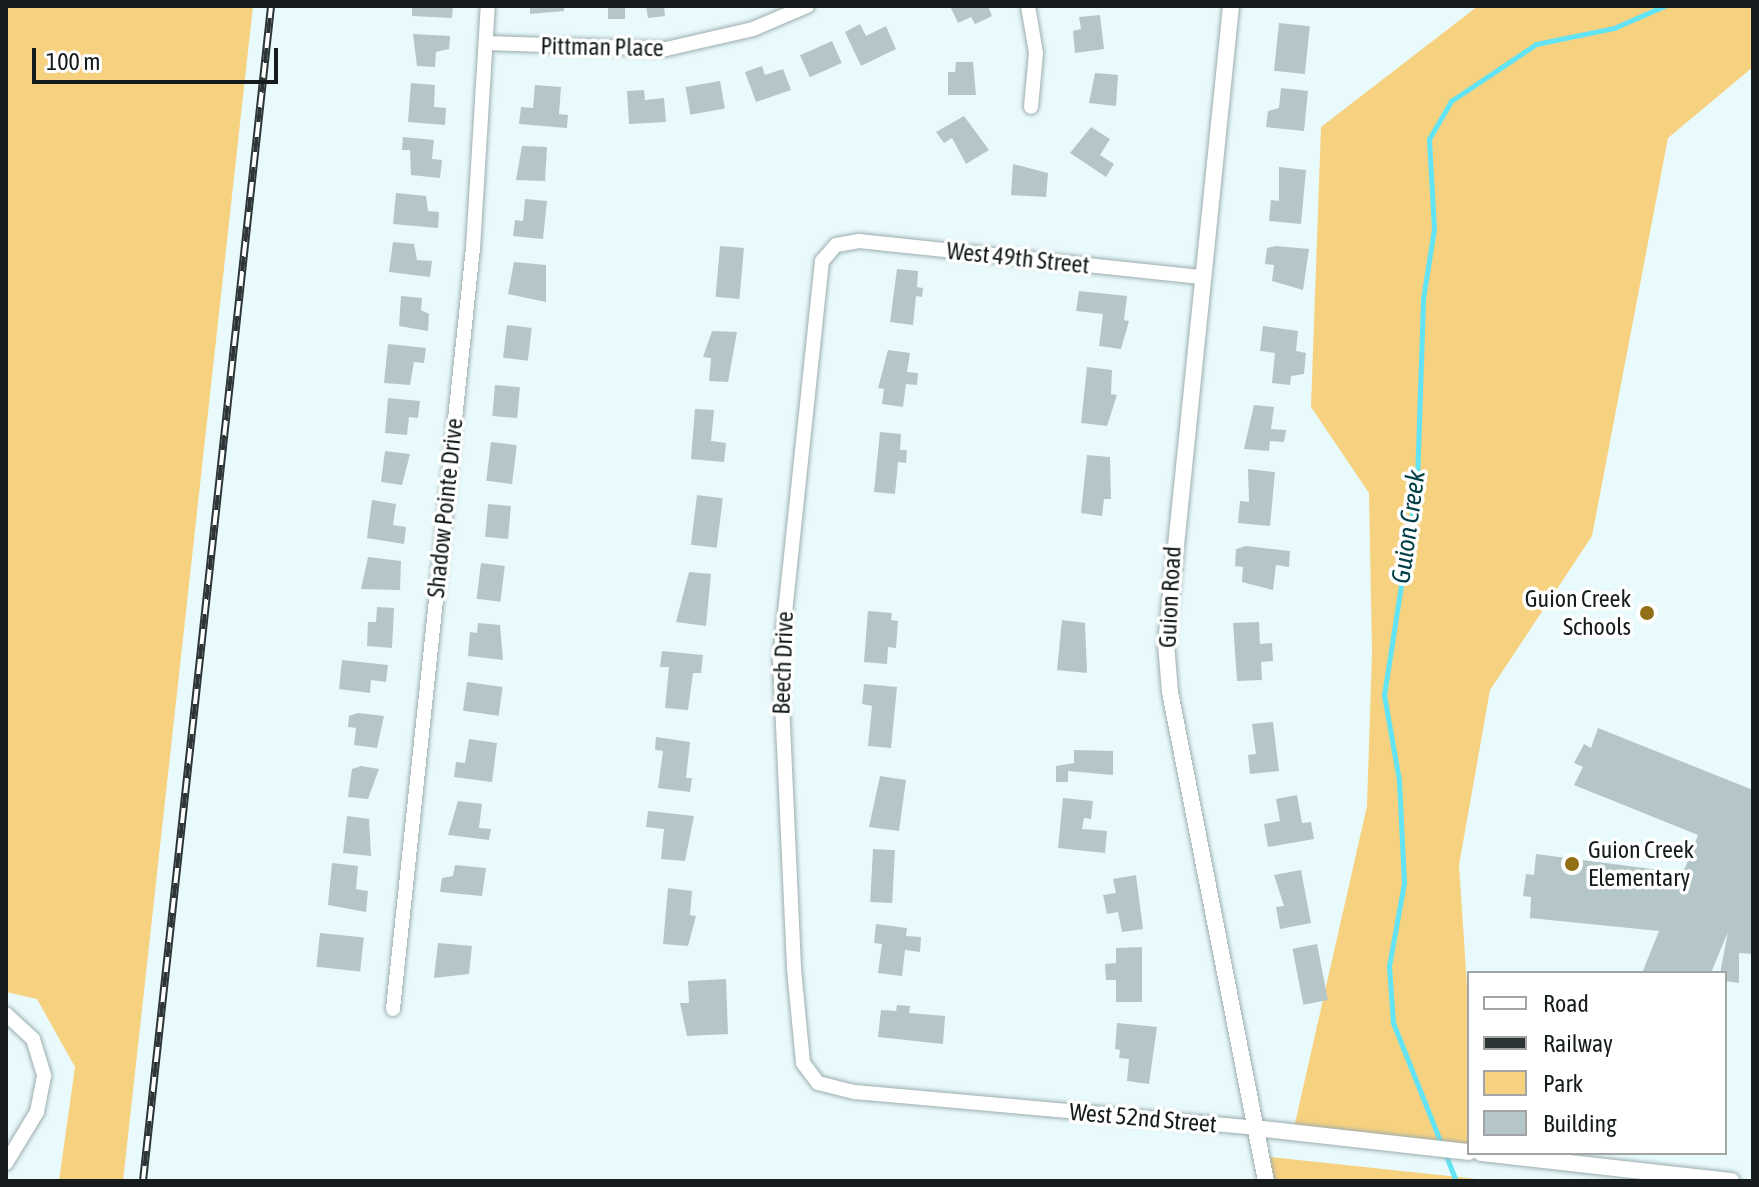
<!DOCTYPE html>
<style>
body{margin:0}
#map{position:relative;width:1759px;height:1187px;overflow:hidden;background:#e9fafc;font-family:"Asap Condensed",sans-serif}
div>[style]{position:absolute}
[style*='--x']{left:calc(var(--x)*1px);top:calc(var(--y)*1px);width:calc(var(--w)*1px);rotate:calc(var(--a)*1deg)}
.green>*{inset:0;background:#f6d17f}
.stream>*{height:5px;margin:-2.5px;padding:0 2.5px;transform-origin:2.5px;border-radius:2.5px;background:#62e4f5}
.building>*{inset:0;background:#b5c6c8;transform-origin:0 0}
.roads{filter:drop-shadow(0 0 2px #9dadaf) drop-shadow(0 0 2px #9dadaf)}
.minor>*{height:14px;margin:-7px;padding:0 7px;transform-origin:7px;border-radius:7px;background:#fff}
.tertiary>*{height:16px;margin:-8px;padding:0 8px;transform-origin:8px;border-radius:8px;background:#fff}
.rail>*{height:8px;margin-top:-4px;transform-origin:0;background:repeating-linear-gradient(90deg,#fff 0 15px,#2e3537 0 30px);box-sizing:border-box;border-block:2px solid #2e3537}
.dots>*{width:22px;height:22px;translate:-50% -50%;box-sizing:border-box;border:4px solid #fff;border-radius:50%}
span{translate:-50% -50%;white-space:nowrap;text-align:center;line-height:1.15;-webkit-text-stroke:7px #fff;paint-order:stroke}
.street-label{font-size:24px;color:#161c1d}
.poi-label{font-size:24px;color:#161c1d}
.right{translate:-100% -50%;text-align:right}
.left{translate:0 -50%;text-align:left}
.water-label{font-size:26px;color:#003e45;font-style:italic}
.frame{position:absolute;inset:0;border:8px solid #161c1d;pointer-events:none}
.legend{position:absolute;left:1467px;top:971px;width:260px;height:184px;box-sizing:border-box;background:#fff;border:2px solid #a2a4a5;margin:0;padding:10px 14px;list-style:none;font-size:24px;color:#161c1d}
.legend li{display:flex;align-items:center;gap:16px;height:40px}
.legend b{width:40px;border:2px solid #a2a4a5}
.scale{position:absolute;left:32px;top:48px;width:246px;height:36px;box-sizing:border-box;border:4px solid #161c1d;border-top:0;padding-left:10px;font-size:24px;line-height:28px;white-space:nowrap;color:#161c1d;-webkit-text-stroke:6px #fff;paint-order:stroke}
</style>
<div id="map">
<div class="green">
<div style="clip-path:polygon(6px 6px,253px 6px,123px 1181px,59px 1181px,75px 1067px,37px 999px,6px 992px)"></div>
<div style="clip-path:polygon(1478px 6px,1753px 6px,1753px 67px,1668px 138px,1592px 536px,1490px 690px,1459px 865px,1469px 1016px,1469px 1152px,1293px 1132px,1367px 806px,1372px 652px,1369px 493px,1311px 407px,1321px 127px)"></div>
<div style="clip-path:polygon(1261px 1156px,1496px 1181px,1266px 1181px)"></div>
</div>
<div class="stream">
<div style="--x:1456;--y:1181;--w:170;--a:-111.7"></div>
<div style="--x:1393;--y:1023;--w:57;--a:-94"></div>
<div style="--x:1389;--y:966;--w:84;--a:-79.8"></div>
<div style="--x:1404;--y:883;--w:103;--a:-92.8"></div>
<div style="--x:1399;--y:780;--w:86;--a:-100"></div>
<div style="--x:1384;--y:695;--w:216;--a:-81.2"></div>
<div style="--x:1417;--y:482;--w:183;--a:-88.1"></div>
<div style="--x:1423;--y:299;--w:71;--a:-81.1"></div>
<div style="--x:1434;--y:229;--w:90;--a:-93.2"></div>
<div style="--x:1429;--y:139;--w:44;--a:-59.9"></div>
<div style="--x:1451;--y:101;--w:102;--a:-33.8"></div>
<div style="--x:1536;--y:44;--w:80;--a:-11.6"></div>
<div style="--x:1614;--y:28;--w:55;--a:-23.7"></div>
</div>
<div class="building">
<div style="clip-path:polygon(412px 6px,453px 6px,452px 18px,412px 16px)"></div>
<div style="clip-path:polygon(530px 6px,564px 6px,564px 11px,530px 14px)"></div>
<div style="left:608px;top:6px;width:17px;height:13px"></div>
<div style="clip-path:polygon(646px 6px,664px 6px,665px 16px,648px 18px)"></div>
<div style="clip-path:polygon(950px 6px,988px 6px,992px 16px,975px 24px,971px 17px,958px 23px)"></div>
<div style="clip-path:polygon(1100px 15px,1104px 49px,1075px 53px,1073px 31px,1081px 29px,1079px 17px)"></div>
<div style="left:1279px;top:23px;width:31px;height:48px;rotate:6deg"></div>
<div style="clip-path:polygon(860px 24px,866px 36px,886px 26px,896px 49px,861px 66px,845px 32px)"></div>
<div style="clip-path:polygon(413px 34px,450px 36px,449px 49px,436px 52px,435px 67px,417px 66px)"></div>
<div style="left:832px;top:41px;width:24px;height:35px;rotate:66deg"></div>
<div style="clip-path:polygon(956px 62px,973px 62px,976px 95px,948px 95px,948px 72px,955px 72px)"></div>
<div style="clip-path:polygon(762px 66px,765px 75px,783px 69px,791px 90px,756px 102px,745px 72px)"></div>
<div style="clip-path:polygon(1095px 73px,1118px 75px,1116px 106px,1089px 103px)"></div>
<div style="left:720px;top:81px;width:28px;height:35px;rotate:80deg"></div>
<div style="clip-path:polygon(411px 83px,435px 85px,434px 107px,446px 108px,445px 125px,408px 122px)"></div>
<div style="clip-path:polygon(535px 85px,561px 87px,559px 114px,568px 115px,567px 128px,519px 124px,521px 107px,533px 108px)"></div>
<div style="clip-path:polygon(1281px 88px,1308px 91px,1304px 131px,1266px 127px,1268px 111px,1279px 108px)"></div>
<div style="clip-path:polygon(644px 90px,645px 100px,664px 98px,666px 122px,629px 124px,627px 91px)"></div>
<div style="clip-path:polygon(964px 116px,989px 150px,966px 164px,952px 138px,944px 143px,936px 132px)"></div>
<div style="clip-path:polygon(1091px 127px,1110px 139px,1100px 155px,1114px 164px,1106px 177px,1070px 153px)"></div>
<div style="clip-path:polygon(403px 137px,434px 140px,432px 159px,442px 160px,440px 178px,411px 175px,410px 150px,402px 150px)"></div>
<div style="clip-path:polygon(522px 146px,547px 147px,545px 181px,516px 180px)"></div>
<div style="clip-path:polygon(1013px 164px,1048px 173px,1046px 197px,1011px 195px)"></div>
<div style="clip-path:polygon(1279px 167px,1306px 170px,1301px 224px,1269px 221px,1271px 200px,1279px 201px)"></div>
<div style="clip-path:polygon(396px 193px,426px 196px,428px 211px,439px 212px,438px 228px,393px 224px)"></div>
<div style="clip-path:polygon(525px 199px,547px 201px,543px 239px,513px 236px,515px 220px,523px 221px)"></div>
<div style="clip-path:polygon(393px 242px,414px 244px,417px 260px,432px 261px,430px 277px,389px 272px)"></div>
<div style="left:720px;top:246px;width:24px;height:51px;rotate:5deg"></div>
<div style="clip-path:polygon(1276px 246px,1309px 249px,1303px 290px,1272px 281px,1274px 265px,1265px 264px,1267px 248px)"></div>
<div style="clip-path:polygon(514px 262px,546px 265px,546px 302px,508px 294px)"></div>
<div style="clip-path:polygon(897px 269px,918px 271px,917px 287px,923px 288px,922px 297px,916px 296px,913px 325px,890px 322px)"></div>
<div style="clip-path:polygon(1079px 291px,1127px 296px,1124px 320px,1129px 321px,1121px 349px,1099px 346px,1103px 314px,1076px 311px)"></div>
<div style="clip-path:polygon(401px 296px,422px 298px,421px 310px,429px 314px,428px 331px,399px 326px)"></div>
<div style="left:507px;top:325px;width:25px;height:33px;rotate:7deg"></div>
<div style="clip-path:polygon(1263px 326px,1298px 331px,1296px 351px,1306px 353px,1304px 374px,1291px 376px,1290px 385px,1272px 383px,1275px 353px,1260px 351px)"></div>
<div style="clip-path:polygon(712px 331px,737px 332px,728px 382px,709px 381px,711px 358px,703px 357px)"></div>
<div style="clip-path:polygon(388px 344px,426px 348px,424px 363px,414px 362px,410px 385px,384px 383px)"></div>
<div style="clip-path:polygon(888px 350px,910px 353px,907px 372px,918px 373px,917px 385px,906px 384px,903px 407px,882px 404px,884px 389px,878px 388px)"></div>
<div style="clip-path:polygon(1087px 367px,1112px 370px,1111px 394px,1117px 395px,1107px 426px,1081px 423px)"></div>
<div style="left:495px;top:385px;width:25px;height:31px;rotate:5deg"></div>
<div style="clip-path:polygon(388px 398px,420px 401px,418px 418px,409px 417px,407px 435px,385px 433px)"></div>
<div style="clip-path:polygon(1254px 405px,1274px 407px,1271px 429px,1286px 430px,1284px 442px,1270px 441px,1269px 451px,1244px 449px)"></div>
<div style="clip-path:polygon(695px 409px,714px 410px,711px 441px,726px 443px,724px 462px,691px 459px)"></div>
<div style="clip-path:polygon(880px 432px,901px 434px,900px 450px,907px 450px,906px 463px,898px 462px,895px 494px,874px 492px)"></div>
<div style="left:491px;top:442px;width:26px;height:39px;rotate:7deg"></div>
<div style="clip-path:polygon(385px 451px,410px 454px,402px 485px,381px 482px)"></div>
<div style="clip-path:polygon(1087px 455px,1110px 457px,1111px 499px,1104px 499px,1102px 516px,1081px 513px)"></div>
<div style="clip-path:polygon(1248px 469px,1275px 472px,1270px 526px,1238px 523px,1240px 501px,1249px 502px)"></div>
<div style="left:697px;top:495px;width:26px;height:50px;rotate:7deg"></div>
<div style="clip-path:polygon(372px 500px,396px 504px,393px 525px,406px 527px,404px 544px,367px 538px)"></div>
<div style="left:488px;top:504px;width:23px;height:33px;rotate:5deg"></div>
<div style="clip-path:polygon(1246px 546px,1290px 551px,1289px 567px,1276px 565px,1273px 590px,1242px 582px,1243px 567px,1235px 566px,1236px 549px)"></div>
<div style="clip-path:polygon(368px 557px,401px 561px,400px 590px,361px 589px)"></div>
<div style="left:481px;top:563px;width:24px;height:36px;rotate:7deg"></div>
<div style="clip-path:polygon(689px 572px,711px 574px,706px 626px,676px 622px)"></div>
<div style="clip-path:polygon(377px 607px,394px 608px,392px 648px,367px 646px,368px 622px,376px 622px)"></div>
<div style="clip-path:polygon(868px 611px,892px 613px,891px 620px,898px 621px,896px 648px,888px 647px,887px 664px,864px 662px)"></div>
<div style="clip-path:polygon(1062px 620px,1085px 623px,1087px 673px,1057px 670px)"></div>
<div style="clip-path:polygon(1259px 622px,1260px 644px,1272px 643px,1273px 661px,1261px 662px,1262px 680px,1237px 681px,1233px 623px)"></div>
<div style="clip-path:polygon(478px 623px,500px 625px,503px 660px,468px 656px,470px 632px,477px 633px)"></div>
<div style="clip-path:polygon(662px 651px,703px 655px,701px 673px,693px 673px,688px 710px,665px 708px,669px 667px,660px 667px)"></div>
<div style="clip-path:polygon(342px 660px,388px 665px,386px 682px,371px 680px,370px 693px,339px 689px)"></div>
<div style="left:467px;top:682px;width:36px;height:29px;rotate:8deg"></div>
<div style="clip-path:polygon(864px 684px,897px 687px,891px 748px,868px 746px,872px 706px,862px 704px)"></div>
<div style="clip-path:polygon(358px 713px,384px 716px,377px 748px,354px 745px,356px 728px,348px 727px,349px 716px)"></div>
<div style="clip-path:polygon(1273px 722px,1279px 771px,1250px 774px,1248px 755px,1256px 754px,1252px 724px)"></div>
<div style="clip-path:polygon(1598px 728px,1753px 790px,1753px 954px,1739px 953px,1739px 983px,1725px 981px,1725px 973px,1720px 973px,1728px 932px,1711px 973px,1642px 973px,1659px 931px,1530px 918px,1531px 897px,1523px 896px,1526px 874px,1534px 875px,1536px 854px,1683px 873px,1698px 835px,1574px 785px,1583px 767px,1574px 763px,1584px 744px,1591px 748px)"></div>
<div style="clip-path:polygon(656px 737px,690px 742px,686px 778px,692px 778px,690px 792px,658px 788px,663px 751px,655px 750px)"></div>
<div style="clip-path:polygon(469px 739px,497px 743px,492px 782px,454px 777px,456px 762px,465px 763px)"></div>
<div style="clip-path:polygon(1074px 750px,1113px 751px,1113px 775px,1068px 771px,1068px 782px,1056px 782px,1056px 766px,1074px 763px)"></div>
<div style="clip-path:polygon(361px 766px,379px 769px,368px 799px,348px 797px,352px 769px)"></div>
<div style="clip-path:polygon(880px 776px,906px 780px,899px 831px,869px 827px)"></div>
<div style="clip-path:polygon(1297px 795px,1302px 823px,1311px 822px,1314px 839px,1268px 847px,1264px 824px,1280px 821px,1276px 799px)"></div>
<div style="clip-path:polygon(1063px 798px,1093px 801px,1091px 819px,1084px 818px,1082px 829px,1107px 831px,1105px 853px,1058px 848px)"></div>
<div style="clip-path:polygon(458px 801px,482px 804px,479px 828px,491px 829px,489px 840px,448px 835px)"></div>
<div style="clip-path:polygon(648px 811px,694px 816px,685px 861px,661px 859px,664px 829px,646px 827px)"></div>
<div style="clip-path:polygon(347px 816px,369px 819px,371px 856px,343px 853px)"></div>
<div style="left:873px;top:849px;width:22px;height:53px;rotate:3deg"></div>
<div style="clip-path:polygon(332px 863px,358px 866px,356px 889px,368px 891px,366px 912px,328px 905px)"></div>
<div style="clip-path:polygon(455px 865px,486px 868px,482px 896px,440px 892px,442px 878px,453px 876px)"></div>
<div style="clip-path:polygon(1301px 870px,1311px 923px,1280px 929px,1276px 907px,1284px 906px,1274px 875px)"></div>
<div style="clip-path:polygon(1136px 875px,1143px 929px,1122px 932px,1118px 912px,1107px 914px,1103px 895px,1116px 893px,1113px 879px)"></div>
<div style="clip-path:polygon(668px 888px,692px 891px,690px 915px,696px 916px,688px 946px,663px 944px)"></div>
<div style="clip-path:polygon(876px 924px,907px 928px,906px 936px,921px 937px,920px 952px,905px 950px,902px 976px,878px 973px,882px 944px,874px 943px)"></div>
<div style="left:320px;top:933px;width:44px;height:34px;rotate:6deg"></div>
<div style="clip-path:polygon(438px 943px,472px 946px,469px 974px,434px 978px)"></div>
<div style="left:1317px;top:944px;width:57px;height:25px;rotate:79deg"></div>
<div style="clip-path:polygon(1142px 947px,1142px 1002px,1116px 1002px,1116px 980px,1106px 980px,1105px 964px,1116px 963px,1116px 948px)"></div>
<div style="clip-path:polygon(726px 979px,728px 1034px,687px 1036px,680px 1003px,689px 1003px,688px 981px)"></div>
<div style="clip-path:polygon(897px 1005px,910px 1006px,909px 1013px,945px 1016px,943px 1044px,878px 1037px,881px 1010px,896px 1011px)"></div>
<div style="clip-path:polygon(1117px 1023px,1157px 1027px,1149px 1084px,1127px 1081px,1129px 1059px,1119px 1058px,1120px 1050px,1115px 1049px)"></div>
</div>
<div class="roads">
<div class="minor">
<div style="--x:1028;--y:6;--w:48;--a:80.3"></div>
<div style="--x:1036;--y:53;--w:54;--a:95.3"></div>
<div style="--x:486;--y:43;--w:180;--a:1.9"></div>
<div style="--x:666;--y:49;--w:89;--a:-12.9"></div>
<div style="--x:753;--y:29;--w:59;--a:-23.1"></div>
<div style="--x:1201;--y:277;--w:344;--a:-174"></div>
<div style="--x:859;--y:241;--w:23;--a:170"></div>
<div style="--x:836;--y:245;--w:21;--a:131"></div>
<div style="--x:822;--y:261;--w:400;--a:96"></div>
<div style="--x:780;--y:659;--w:310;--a:87.4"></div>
<div style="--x:794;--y:969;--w:94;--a:84.5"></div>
<div style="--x:803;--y:1063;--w:25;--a:53"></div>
<div style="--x:818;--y:1083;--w:38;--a:14"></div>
<div style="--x:855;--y:1092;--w:402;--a:5.1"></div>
<div style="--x:393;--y:1009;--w:765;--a:-84"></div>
<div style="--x:473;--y:248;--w:242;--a:-86.5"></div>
<div style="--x:6;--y:1014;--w:37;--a:43"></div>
<div style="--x:33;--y:1039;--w:39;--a:73"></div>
<div style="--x:44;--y:1076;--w:37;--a:101"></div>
<div style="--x:37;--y:1112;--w:60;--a:121.3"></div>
</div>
<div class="tertiary">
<div style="--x:1231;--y:6;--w:641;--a:95.82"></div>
<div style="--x:1166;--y:644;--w:48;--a:85.2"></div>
<div style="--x:1170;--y:692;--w:498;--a:78.9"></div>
<div style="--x:1255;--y:1128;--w:215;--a:6.4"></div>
<div style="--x:1481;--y:1153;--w:252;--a:6.4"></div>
</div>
</div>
<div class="rail">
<div style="--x:143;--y:1181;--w:1182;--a:-83.78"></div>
</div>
<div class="dots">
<div style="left:1647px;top:613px;background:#916f15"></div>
<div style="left:1572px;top:864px;background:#916f15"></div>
</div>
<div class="street-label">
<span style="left:602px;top:47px;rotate:1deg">Pittman Place</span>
<span style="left:1018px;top:258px;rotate:6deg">West 49th Street</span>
<span style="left:445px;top:508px;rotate:-84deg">Shadow Pointe Drive</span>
<span style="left:1170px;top:597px;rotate:-87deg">Guion Road</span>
<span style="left:783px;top:663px;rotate:-88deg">Beech Drive</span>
<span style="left:1143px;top:1118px;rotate:5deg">West 52nd Street</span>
</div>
<div class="poi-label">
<span class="right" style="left:1631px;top:613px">Guion Creek<br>Schools</span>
<span class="left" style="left:1588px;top:864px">Guion Creek<br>Elementary</span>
</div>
<div class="water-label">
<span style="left:1409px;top:527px;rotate:-82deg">Guion Creek</span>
</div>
<div class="frame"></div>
<ul class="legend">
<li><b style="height:10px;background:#fff"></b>Road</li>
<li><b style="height:10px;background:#2e3537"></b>Railway</li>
<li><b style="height:22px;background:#f6d17f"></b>Park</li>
<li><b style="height:22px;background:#b5c6c8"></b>Building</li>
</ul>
<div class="scale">100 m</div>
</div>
